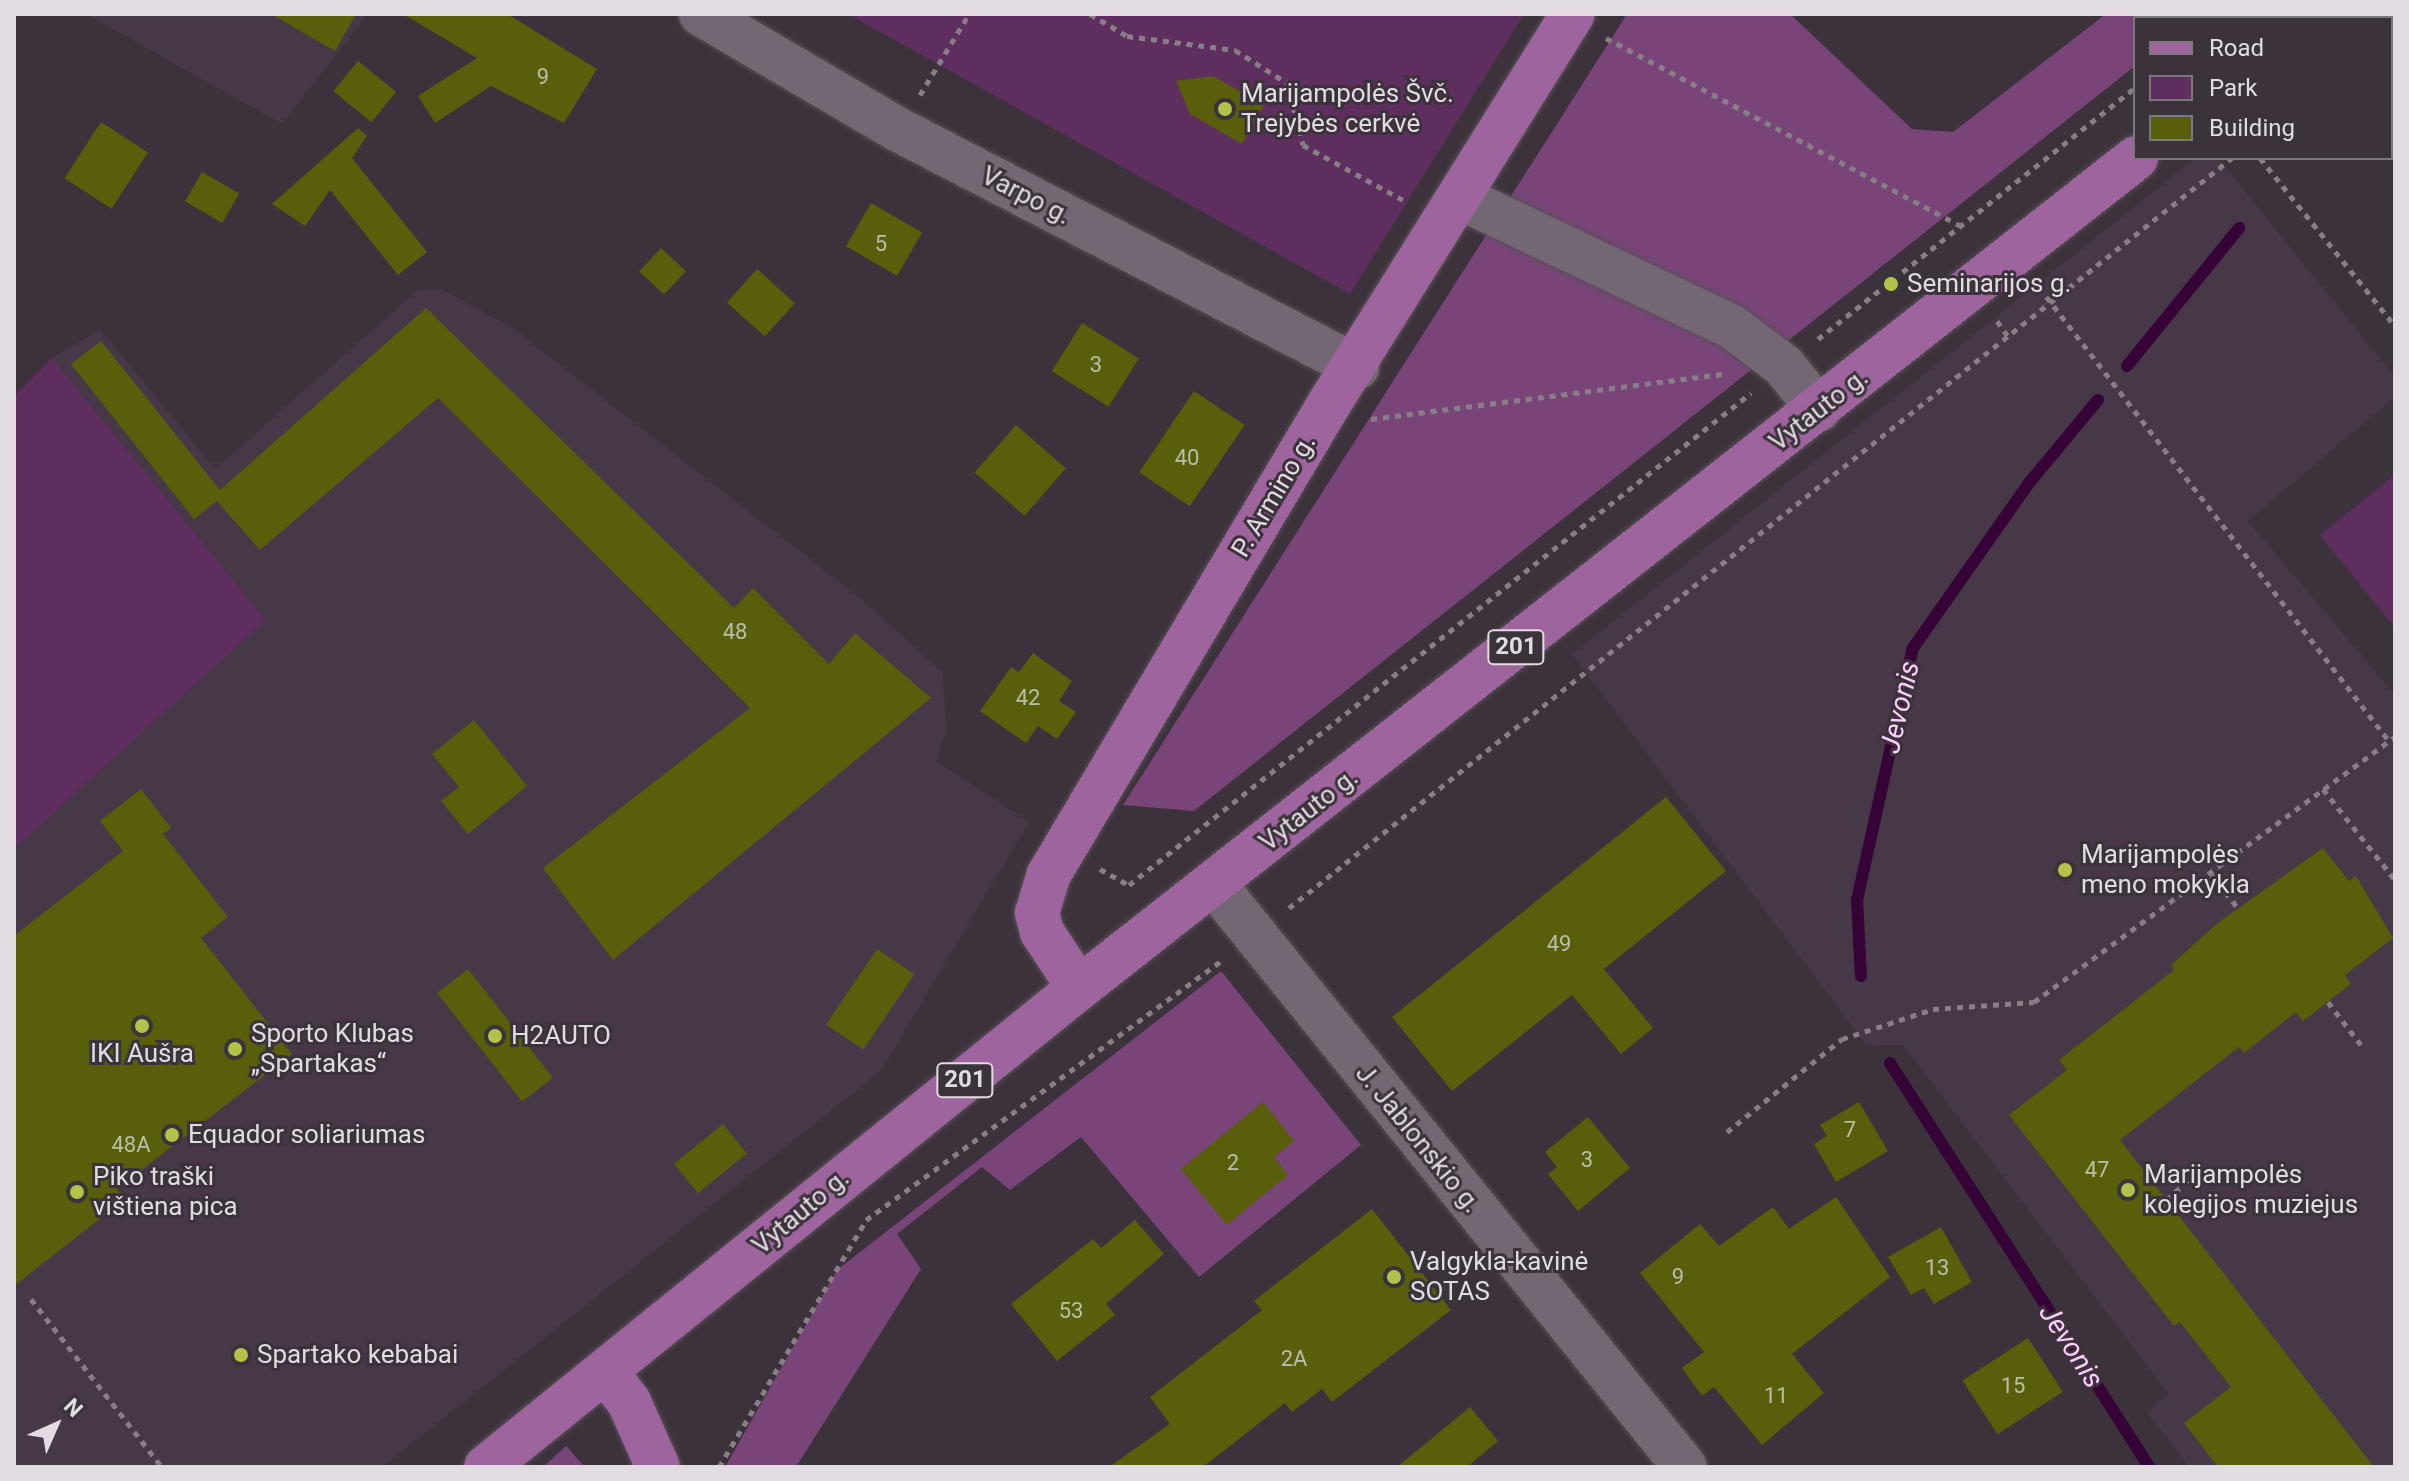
<!DOCTYPE html>
<meta charset="utf-8">
<style>
body{margin:0}
#map{position:relative;width:2409px;height:1481px;overflow:hidden;background:#3c323b;font-family:Roboto,sans-serif}
div>[style]{position:absolute}
[style*='--x']{left:calc(var(--x)*1px);top:calc(var(--y)*1px);width:calc(var(--w)*1px);rotate:calc(var(--a)*1deg)}
.built>*{inset:0;background:#473847}
.green>*{inset:0;background:#5e2f5e}
.forest>*{inset:0;background:#794578}
.stream>*{height:12px;margin:-6px;padding:0 6px;transform-origin:6px;border-radius:6px;background:#350335}
.building>*{inset:0;background:#585e09;transform-origin:0 0}
.path>*{height:5px;margin-top:-2.5px;transform-origin:0;background:repeating-linear-gradient(90deg,#877e86 0 6px,transparent 0 12px)}
.roads{filter:drop-shadow(0 0 2px #584f57) drop-shadow(0 0 2px #584f57)}
.minor>*{height:44px;margin:-22px;padding:0 22px;transform-origin:22px;border-radius:22px;background:#726772}
.major>*{height:44px;margin:-22px;padding:0 22px;transform-origin:22px;border-radius:22px;background:#9e649d}
.dots>*{width:22px;height:22px;translate:-50% -50%;box-sizing:border-box;border:4px solid #3c323b;border-radius:50%}
span{translate:-50% -50%;white-space:nowrap;text-align:center;line-height:1.15;-webkit-text-stroke:6px #3c323b;paint-order:stroke}
.number-label{font-size:22px;color:#c0bcab}
.number-label span{-webkit-text-stroke-width:0}
.shield-label span{padding:2px 6px;background:#3c323b;border:2px solid;border-radius:6px;-webkit-text-stroke-width:0}
.shield-label{font-size:24px;color:#e2dbe1;font-weight:700}
.poi-label{font-size:26px;color:#e2dbe1}
.left{translate:0 -50%;text-align:left}
.street-label{font-size:26px;color:#e2dbe1}
.water-label{font-size:28px;color:#fdcefb;font-style:italic}
.frame{position:absolute;inset:0;border:16px solid #e2dbe1;pointer-events:none}
.legend{position:absolute;left:2133px;top:16px;width:260px;height:144px;box-sizing:border-box;background:#3c323b;border:2px solid #7e767d;margin:0;padding:10px 14px;list-style:none;font-size:24px;color:#e2dbe1}
.legend li{display:flex;align-items:center;gap:16px;height:40px}
.legend b{width:40px;border:2px solid #7e767d}
.north{position:absolute;left:16px;top:1385px;width:80px;height:80px;-webkit-text-stroke:6px #3c323b;paint-order:stroke;rotate:45deg;font-size:22px;font-weight:700;line-height:32px;text-align:center;color:#e2dbe1}
.north::after{content:'';display:block;margin:auto;width:28px;height:36px;background:#e2dbe1;clip-path:polygon(50% 0,100% 100%,50% 72%,0 100%)}
</style>
<div id="map">
<div class="built">
<div style="clip-path:polygon(86px 14px,368px 14px,282px 124px)"></div>
<div style="clip-path:polygon(2196px 158px,2218px 158px,2395px 377px,2395px 397px,2248px 521px,2395px 695px,2395px 1467px,2189px 1467px,2147px 1412px,2168px 1393px,1903px 1045px,1867px 1046px,1572px 654px)"></div>
<div style="clip-path:polygon(418px 290px,443px 290px,511px 327px,859px 597px,942px 672px,947px 729px,936px 761px,1029px 822px,881px 1071px,382px 1467px,14px 1467px,14px 849px,266px 620px,52px 358px,100px 329px,215px 469px)"></div>
</div>
<div class="green">
<div style="clip-path:polygon(848px 14px,1524px 14px,1350px 294px)"></div>
<div style="clip-path:polygon(52px 358px,266px 620px,14px 849px,14px 396px)"></div>
<div style="clip-path:polygon(2395px 475px,2395px 628px,2320px 535px)"></div>
</div>
<div class="forest">
<div style="clip-path:polygon(1627px 14px,1790px 14px,1912px 129px,1953px 132px,2106px 14px,2201px 14px,2135px 18px,2135px 66px,1194px 811px,1123px 805px)"></div>
<div style="clip-path:polygon(1221px 971px,1361px 1145px,1199px 1277px,1081px 1137px,1010px 1190px,982px 1167px,897px 1234px,921px 1269px,796px 1467px,725px 1467px,837px 1270px)"></div>
<div style="clip-path:polygon(566px 1446px,585px 1467px,543px 1467px)"></div>
</div>
<div class="stream">
<div style="--x:2127;--y:366;--w:178;--a:-50.9"></div>
<div style="--x:1861;--y:976;--w:76;--a:-93"></div>
<div style="--x:1857;--y:900;--w:258;--a:-77.5"></div>
<div style="--x:1913;--y:648;--w:202;--a:-54.9"></div>
<div style="--x:2029;--y:483;--w:108;--a:-50.3"></div>
<div style="--x:1890;--y:1063;--w:480;--a:57.3"></div>
</div>
<div class="building">
<div style="clip-path:polygon(271px 14px,356px 14px,335px 51px)"></div>
<div style="clip-path:polygon(403px 14px,507px 14px,597px 69px,564px 123px,491px 86px,435px 123px,418px 96px,477px 58px)"></div>
<div style="left:358px;top:61px;width:49px;height:39px;rotate:39deg"></div>
<div style="clip-path:polygon(1213px 76px,1264px 105px,1242px 144px,1190px 114px,1176px 81px)"></div>
<div style="left:101px;top:122px;width:56px;height:67px;rotate:33deg"></div>
<div style="clip-path:polygon(358px 128px,367px 136px,352px 158px,427px 252px,398px 275px,330px 190px,305px 226px,272px 204px)"></div>
<div style="left:202px;top:172px;width:43px;height:34px;rotate:30deg"></div>
<div style="left:871px;top:203px;width:59px;height:50px;rotate:30deg"></div>
<div style="left:661px;top:248px;width:34px;height:32px;rotate:43deg"></div>
<div style="left:757px;top:269px;width:51px;height:45px;rotate:42deg"></div>
<div style="clip-path:polygon(426px 308px,734px 608px,753px 588px,829px 664px,855px 633px,931px 698px,613px 960px,543px 868px,750px 708px,438px 398px,260px 550px,217px 501px,194px 519px,71px 364px,101px 341px,220px 490px)"></div>
<div style="left:1082px;top:323px;width:67px;height:57px;rotate:32deg"></div>
<div style="left:1194px;top:391px;width:61px;height:98px;rotate:34deg"></div>
<div style="left:1016px;top:425px;width:66px;height:63px;rotate:41deg"></div>
<div style="clip-path:polygon(1033px 653px,1072px 681px,1059px 701px,1076px 712px,1057px 739px,1038px 726px,1026px 743px,980px 711px,1011px 667px,1019px 672px)"></div>
<div style="clip-path:polygon(474px 720px,527px 786px,468px 834px,441px 801px,459px 787px,432px 754px)"></div>
<div style="clip-path:polygon(141px 789px,171px 828px,163px 834px,228px 917px,201px 938px,292px 1054px,117px 1189px,125px 1199px,14px 1286px,14px 936px,123px 851px,100px 821px)"></div>
<div style="clip-path:polygon(1666px 797px,1726px 871px,1604px 969px,1653px 1028px,1621px 1054px,1572px 995px,1452px 1091px,1392px 1017px)"></div>
<div style="clip-path:polygon(2323px 848px,2349px 881px,2356px 876px,2393px 938px,2345px 975px,2351px 984px,2303px 1021px,2296px 1012px,2244px 1053px,2239px 1047px,2120px 1140px,2374px 1467px,2218px 1467px,2184px 1423px,2231px 1387px,2180px 1322px,2174px 1326px,2009px 1115px,2067px 1070px,2059px 1060px,2174px 970px,2171px 965px,2219px 922px)"></div>
<div style="left:877px;top:949px;width:45px;height:91px;rotate:34deg"></div>
<div style="left:468px;top:969px;width:138px;height:39px;rotate:52deg"></div>
<div style="clip-path:polygon(1263px 1102px,1294px 1141px,1274px 1157px,1288px 1175px,1227px 1225px,1181px 1169px)"></div>
<div style="clip-path:polygon(1859px 1102px,1888px 1151px,1836px 1182px,1814px 1144px,1827px 1136px,1820px 1125px)"></div>
<div style="clip-path:polygon(1588px 1117px,1630px 1168px,1578px 1211px,1548px 1174px,1557px 1167px,1545px 1152px)"></div>
<div style="left:723px;top:1124px;width:38px;height:63px;rotate:51deg"></div>
<div style="clip-path:polygon(1836px 1197px,1890px 1277px,1792px 1354px,1824px 1393px,1762px 1445px,1714px 1387px,1702px 1396px,1682px 1368px,1704px 1352px,1640px 1273px,1700px 1224px,1719px 1246px,1773px 1207px,1789px 1229px)"></div>
<div style="clip-path:polygon(1372px 1209px,1451px 1310px,1332px 1402px,1322px 1389px,1292px 1412px,1285px 1403px,1203px 1467px,1109px 1467px,1170px 1424px,1150px 1397px,1262px 1310px,1254px 1301px)"></div>
<div style="clip-path:polygon(1135px 1220px,1164px 1254px,1106px 1304px,1115px 1315px,1057px 1361px,1011px 1304px,1093px 1239px,1101px 1248px)"></div>
<div style="clip-path:polygon(1941px 1227px,1972px 1282px,1934px 1304px,1924px 1288px,1911px 1295px,1888px 1257px)"></div>
<div style="left:2028px;top:1338px;width:64px;height:78px;rotate:57deg"></div>
<div style="clip-path:polygon(1470px 1407px,1498px 1441px,1467px 1467px,1397px 1467px)"></div>
</div>
<div class="path">
<div style="--x:1090;--y:14;--w:43;--a:30.7"></div>
<div style="--x:1127;--y:36;--w:109;--a:7.4"></div>
<div style="--x:1235;--y:50;--w:62;--a:32.4"></div>
<div style="--x:1287;--y:83;--w:64;--a:75.5"></div>
<div style="--x:1303;--y:145;--w:116;--a:28.8"></div>
<div style="--x:2223;--y:18;--w:6;--a:-39"></div>
<div style="--x:2391;--y:33;--w:6;--a:-45"></div>
<div style="--x:1606;--y:38;--w:402;--a:27.9"></div>
<div style="--x:920;--y:95;--w:95;--a:-58.8"></div>
<div style="--x:2260;--y:158;--w:216;--a:51.2"></div>
<div style="--x:2039;--y:287;--w:573;--a:52.37"></div>
<div style="--x:1997;--y:321;--w:19;--a:54"></div>
<div style="--x:1818;--y:339;--w:404;--a:-38.4"></div>
<div style="--x:1371;--y:419;--w:354;--a:-7.3"></div>
<div style="--x:2323;--y:789;--w:116;--a:51.6"></div>
<div style="--x:1100;--y:869;--w:33;--a:29"></div>
<div style="--x:1129;--y:885;--w:793;--a:-38.34"></div>
<div style="--x:2210;--y:873;--w:45;--a:51.3"></div>
<div style="--x:1289;--y:908;--w:1205;--a:-38.5"></div>
<div style="--x:2328;--y:1002;--w:54;--a:52.5"></div>
<div style="--x:1727;--y:1132;--w:148;--a:-39"></div>
<div style="--x:1842;--y:1039;--w:96;--a:-18.2"></div>
<div style="--x:1933;--y:1009;--w:101;--a:-4"></div>
<div style="--x:2034;--y:1002;--w:448;--a:-36.3"></div>
<div style="--x:2166;--y:1200;--w:30;--a:-41"></div>
<div style="--x:31;--y:1299;--w:213;--a:52.1"></div>
<div style="--x:719;--y:1467;--w:287;--a:-59.2"></div>
<div style="--x:866;--y:1220;--w:439;--a:-36.1"></div>
</div>
<div class="roads">
<div class="minor">
<div style="--x:701;--y:14;--w:229;--a:30.4"></div>
<div style="--x:899;--y:130;--w:516;--a:27.36"></div>
<div style="--x:1463;--y:199;--w:297;--a:25.4"></div>
<div style="--x:1731;--y:326;--w:66;--a:37"></div>
<div style="--x:1784;--y:366;--w:56;--a:51.5"></div>
<div style="--x:1214;--y:884;--w:749;--a:51.07"></div>
</div>
<div class="major">
<div style="--x:2312;--y:18;--w:6;--a:-39"></div>
<div style="--x:1079;--y:988;--w:67;--a:-123.5"></div>
<div style="--x:1042;--y:932;--w:20;--a:-105"></div>
<div style="--x:1037;--y:913;--w:39;--a:-73"></div>
<div style="--x:1048;--y:876;--w:549;--a:-59.23"></div>
<div style="--x:1329;--y:404;--w:460;--a:-58"></div>
<div style="--x:607;--y:1373;--w:36;--a:53"></div>
<div style="--x:629;--y:1402;--w:71;--a:66"></div>
<div style="--x:486;--y:1467;--w:762;--a:-38.93"></div>
<div style="--x:1079;--y:988;--w:1344;--a:-38.14"></div>
</div>
</div>
<div class="dots">
<div style="left:1225px;top:109px;background:#b5c249"></div>
<div style="left:1891px;top:284px;background:#b5c249"></div>
<div style="left:2065px;top:870px;background:#b5c249"></div>
<div style="left:142px;top:1026px;background:#b5c249"></div>
<div style="left:495px;top:1036px;background:#b5c249"></div>
<div style="left:235px;top:1049px;background:#b5c249"></div>
<div style="left:172px;top:1135px;background:#b5c249"></div>
<div style="left:2128px;top:1190px;background:#b5c249"></div>
<div style="left:77px;top:1192px;background:#b5c249"></div>
<div style="left:1394px;top:1277px;background:#b5c249"></div>
<div style="left:241px;top:1355px;background:#b5c249"></div>
</div>
<div class="number-label">
<span style="left:543px;top:77px">9</span>
<span style="left:881px;top:244px">5</span>
<span style="left:1096px;top:365px">3</span>
<span style="left:1187px;top:458px">40</span>
<span style="left:735px;top:632px">48</span>
<span style="left:1028px;top:698px">42</span>
<span style="left:1559px;top:944px">49</span>
<span style="left:1850px;top:1130px">7</span>
<span style="left:131px;top:1145px">48A</span>
<span style="left:1587px;top:1160px">3</span>
<span style="left:1233px;top:1163px">2</span>
<span style="left:2097px;top:1170px">47</span>
<span style="left:1937px;top:1268px">13</span>
<span style="left:1678px;top:1277px">9</span>
<span style="left:1071px;top:1311px">53</span>
<span style="left:1294px;top:1359px">2A</span>
<span style="left:2013px;top:1386px">15</span>
<span style="left:1776px;top:1396px">11</span>
</div>
<div class="shield-label">
<span style="left:1516px;top:647px">201</span>
<span style="left:965px;top:1080px">201</span>
</div>
<div class="poi-label">
<span class="left" style="left:1241px;top:109px">Marijampolės Švč.<br>Trejybės cerkvė</span>
<span class="left" style="left:1907px;top:284px">Seminarijos g.</span>
<span class="left" style="left:2081px;top:870px">Marijampolės<br>meno mokykla</span>
<span class="left" style="left:251px;top:1049px">Sporto Klubas<br>„Spartakas“</span>
<span class="left" style="left:511px;top:1036px">H2AUTO</span>
<span style="left:142px;top:1054px">IKI Aušra</span>
<span class="left" style="left:188px;top:1135px">Equador soliariumas</span>
<span class="left" style="left:2144px;top:1190px">Marijampolės<br>kolegijos muziejus</span>
<span class="left" style="left:93px;top:1192px">Piko traški<br>vištiena pica</span>
<span class="left" style="left:1410px;top:1277px">Valgykla-kavinė<br>SOTAS</span>
<span class="left" style="left:257px;top:1355px">Spartako kebabai</span>
</div>
<div class="street-label">
<span style="left:1026px;top:196px;rotate:27deg">Varpo g.</span>
<span style="left:1819px;top:410px;rotate:-38deg">Vytauto g.</span>
<span style="left:1274px;top:496px;rotate:-59deg">P. Armino g.</span>
<span style="left:1309px;top:810px;rotate:-38deg">Vytauto g.</span>
<span style="left:1418px;top:1139px;rotate:51deg">J. Jablonskio g.</span>
<span style="left:801px;top:1212px;rotate:-40deg">Vytauto g.</span>
</div>
<div class="water-label">
<span style="left:1900px;top:707px;rotate:-77deg">Jevonis</span>
<span style="left:2071px;top:1346px;rotate:57deg">Jevonis</span>
</div>
<div class="frame"></div>
<ul class="legend">
<li><b style="height:10px;background:#9e649d"></b>Road</li>
<li><b style="height:22px;background:#5e2f5e"></b>Park</li>
<li><b style="height:22px;background:#585e09"></b>Building</li>
</ul>
<div class="north">N</div>
</div>
